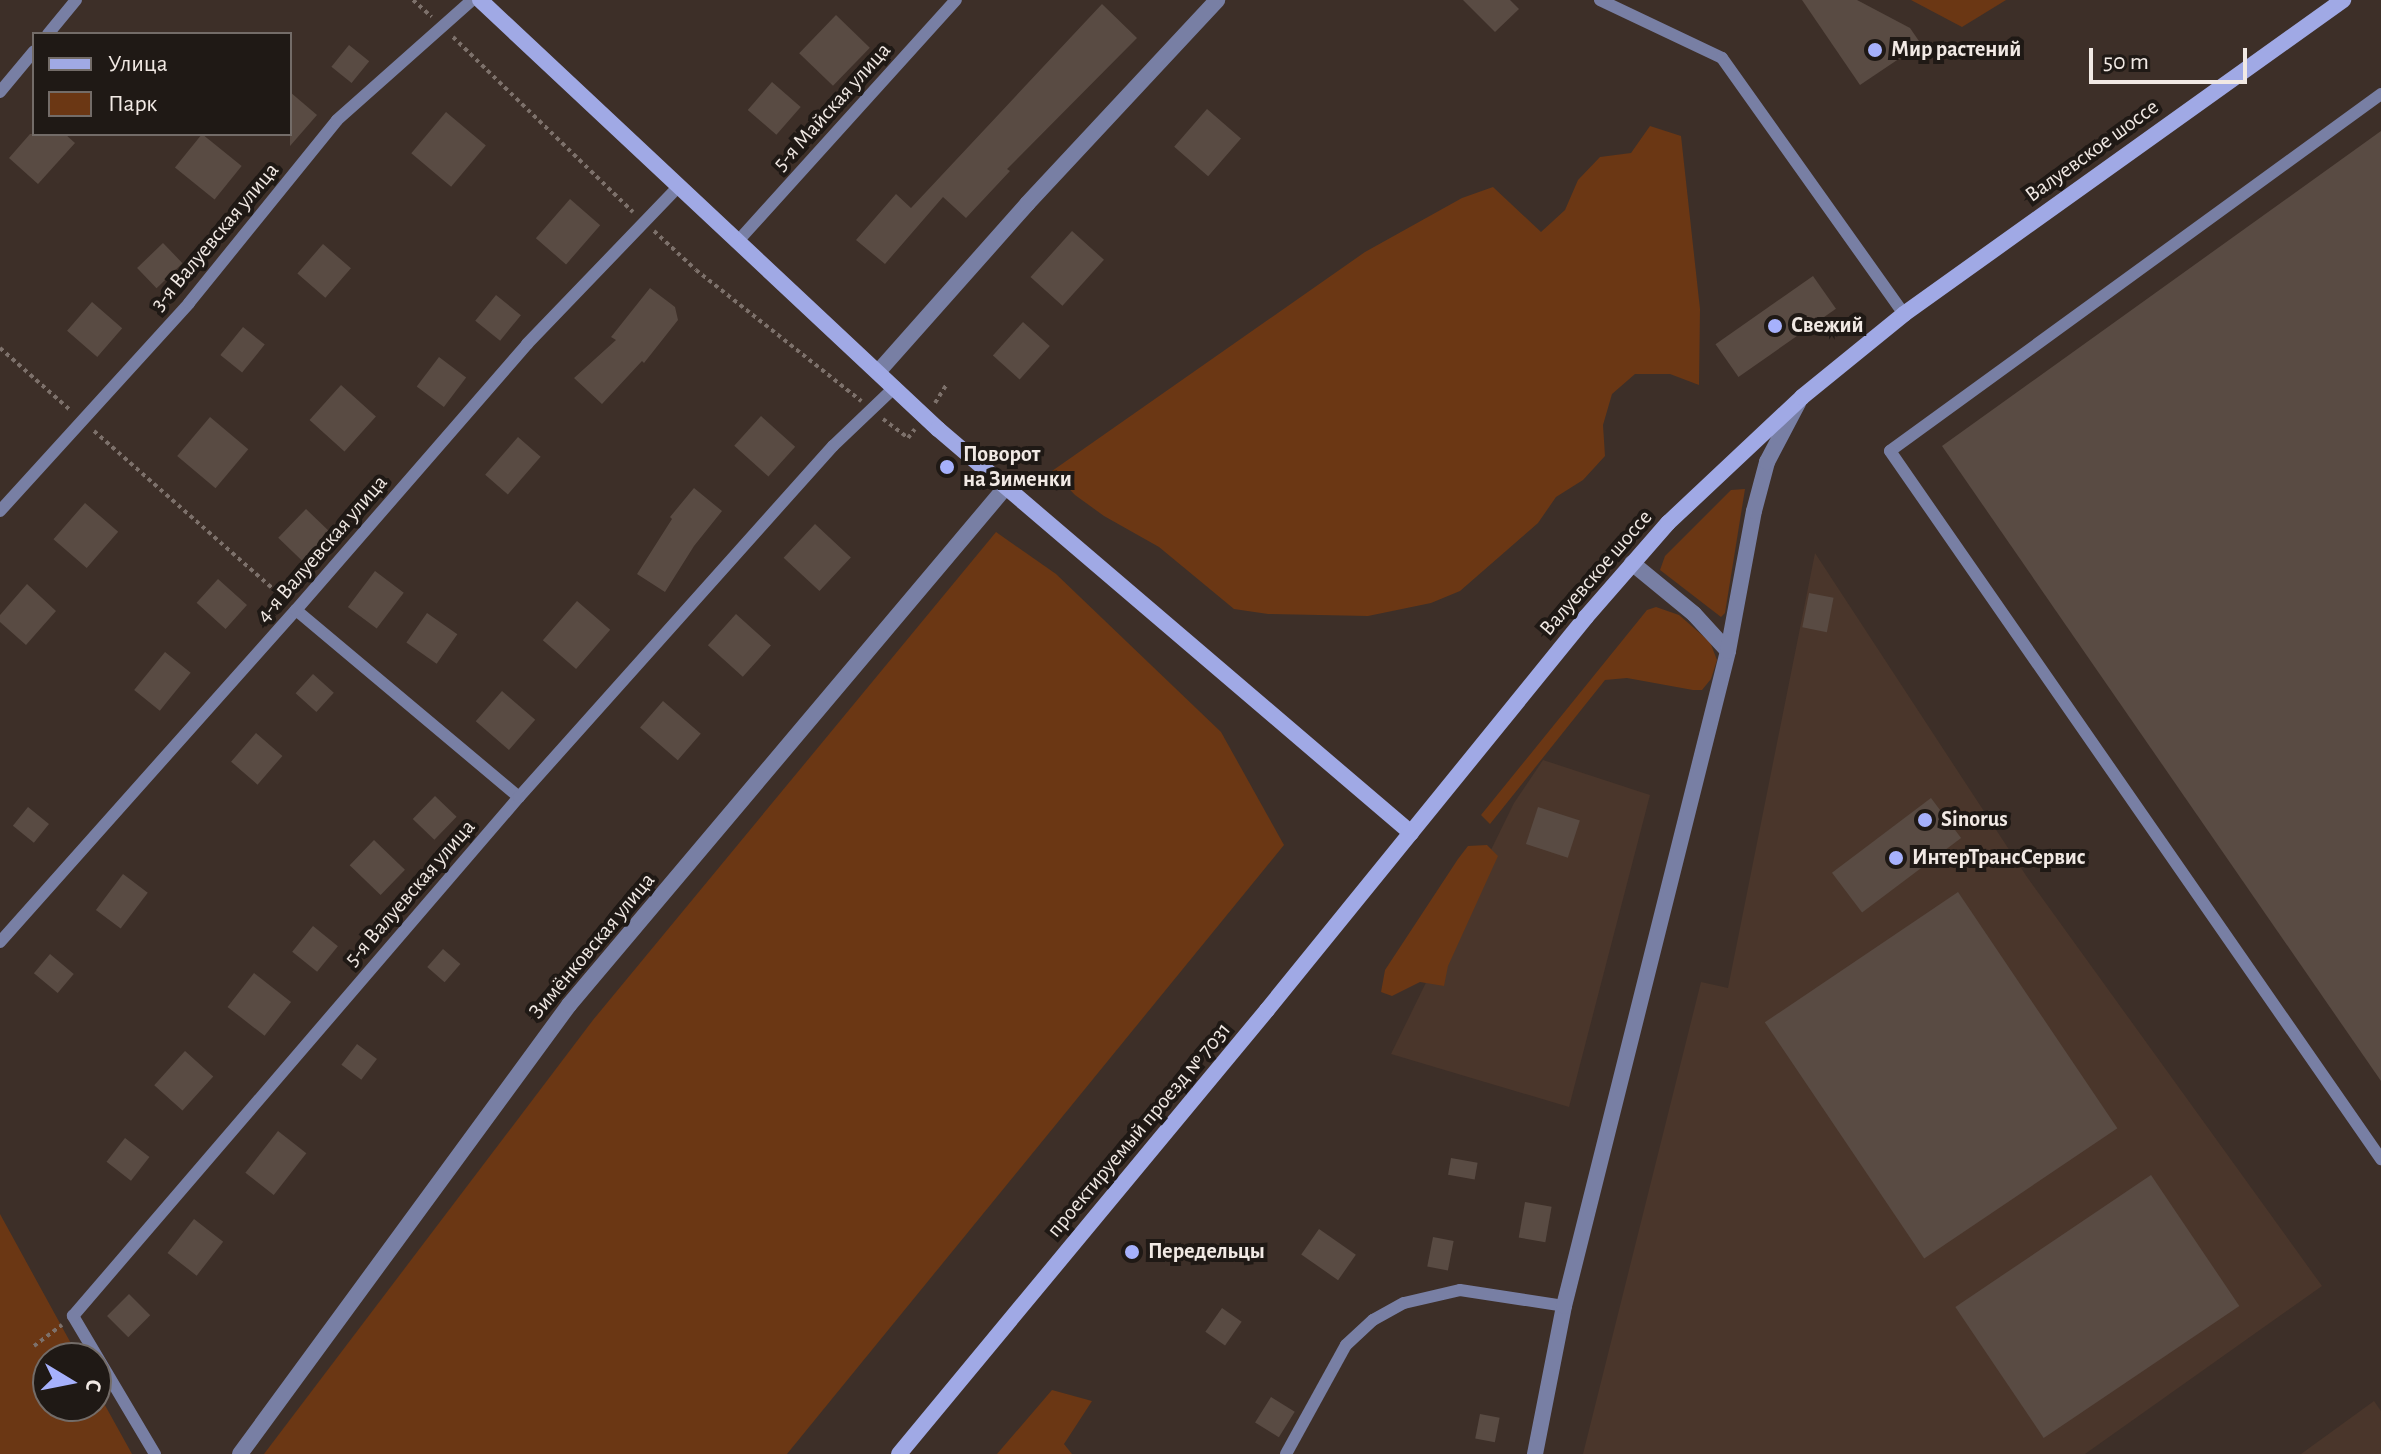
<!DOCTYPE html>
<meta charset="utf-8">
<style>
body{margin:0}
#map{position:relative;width:2381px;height:1454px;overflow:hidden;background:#3d2f28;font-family:"Alegreya Sans",sans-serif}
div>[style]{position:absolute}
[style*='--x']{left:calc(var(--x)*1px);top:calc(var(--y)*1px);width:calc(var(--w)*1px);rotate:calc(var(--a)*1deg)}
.built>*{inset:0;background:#4a362b}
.green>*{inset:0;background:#6b3714}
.building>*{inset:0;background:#594b43;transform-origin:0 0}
.path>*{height:4px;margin-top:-2px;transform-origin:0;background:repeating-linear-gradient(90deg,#7d716b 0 4px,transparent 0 8px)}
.lane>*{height:12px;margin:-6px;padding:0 6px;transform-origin:6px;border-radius:6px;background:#787fa4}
.street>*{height:16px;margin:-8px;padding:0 8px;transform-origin:8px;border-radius:8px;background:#787fa4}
.secondary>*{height:16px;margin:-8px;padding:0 8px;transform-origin:8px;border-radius:8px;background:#a0a9e5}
.dots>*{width:22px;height:22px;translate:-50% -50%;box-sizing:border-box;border:4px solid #1f1915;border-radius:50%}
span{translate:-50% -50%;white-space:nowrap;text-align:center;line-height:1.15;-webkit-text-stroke:8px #1f1915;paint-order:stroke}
.poi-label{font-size:22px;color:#f1e9e4;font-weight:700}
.left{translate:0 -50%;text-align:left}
.street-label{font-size:22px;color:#f1e9e4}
.legend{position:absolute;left:32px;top:32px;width:260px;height:104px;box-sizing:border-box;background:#1f1915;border:2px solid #736c68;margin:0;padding:10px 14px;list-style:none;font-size:24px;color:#f1e9e4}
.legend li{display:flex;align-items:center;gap:16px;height:40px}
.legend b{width:40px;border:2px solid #736c68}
.north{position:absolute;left:32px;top:1342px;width:80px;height:80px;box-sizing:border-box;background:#1f1915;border:2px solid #736c68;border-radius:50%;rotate:100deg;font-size:22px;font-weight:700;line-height:32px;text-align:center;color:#f1e9e4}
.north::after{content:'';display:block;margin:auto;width:28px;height:36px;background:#a6b1fc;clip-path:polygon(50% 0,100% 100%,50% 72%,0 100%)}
.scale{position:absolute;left:2089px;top:48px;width:158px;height:36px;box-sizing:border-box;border:4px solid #f1e9e4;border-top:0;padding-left:10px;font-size:24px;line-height:28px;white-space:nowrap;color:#f1e9e4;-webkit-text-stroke:6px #1f1915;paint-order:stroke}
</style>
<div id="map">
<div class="built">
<div style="clip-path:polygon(1815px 553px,2027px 877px,2322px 1286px,2085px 1454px,1583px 1454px,1701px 982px,1728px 988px)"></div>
<div style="clip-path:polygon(1543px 760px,1650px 795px,1569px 1107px,1391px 1054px,1514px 803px)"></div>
<div style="clip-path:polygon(2374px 1401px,2381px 1411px,2381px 1454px,2301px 1454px)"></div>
</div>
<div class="green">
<div style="clip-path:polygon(1911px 0,2006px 0,1962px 27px)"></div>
<div style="clip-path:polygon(1650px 126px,1681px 136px,1700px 309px,1699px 385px,1670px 374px,1635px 374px,1612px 394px,1603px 425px,1605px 456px,1583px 480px,1556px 497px,1538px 523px,1460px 591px,1431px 603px,1368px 616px,1268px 614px,1234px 609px,1159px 547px,1104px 516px,1075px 495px,1052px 471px,1365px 252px,1462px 198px,1493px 187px,1541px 232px,1565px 210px,1578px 180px,1600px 157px,1631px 153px)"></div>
<div style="clip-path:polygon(1745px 489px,1725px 613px,1721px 617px,1660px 570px,1665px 556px,1731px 490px)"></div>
<div style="clip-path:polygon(996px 532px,1056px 574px,1221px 732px,1284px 845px,787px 1454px,264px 1454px,593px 1020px)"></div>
<div style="clip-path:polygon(1656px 607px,1679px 615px,1710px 642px,1717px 660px,1711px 679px,1702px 690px,1693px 690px,1627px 678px,1605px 680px,1490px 824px,1481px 815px,1647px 610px)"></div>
<div style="clip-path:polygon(1487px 845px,1498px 856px,1448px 966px,1444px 986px,1420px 982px,1392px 996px,1381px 992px,1385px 970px,1458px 859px,1468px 846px)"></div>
<div style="clip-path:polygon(0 1214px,79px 1358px,48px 1358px,48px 1406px,96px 1406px,96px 1389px,132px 1454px,0 1454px)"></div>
<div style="clip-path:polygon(1052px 1390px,1092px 1401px,1064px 1444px,1072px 1454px,997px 1454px)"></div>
</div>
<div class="building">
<div style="clip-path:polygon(1463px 0,1510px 0,1519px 9px,1495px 32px)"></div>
<div style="clip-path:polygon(1802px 0,1857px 0,1910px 28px,1921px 44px,1860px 85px)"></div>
<div style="clip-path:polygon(1102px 4px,1137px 38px,1007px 169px,1010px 171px,966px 218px,943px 197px,885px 264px,856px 240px,896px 194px,911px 208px)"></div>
<div style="left:836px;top:15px;width:47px;height:53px;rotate:44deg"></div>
<div style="left:349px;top:45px;width:26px;height:28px;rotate:39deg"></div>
<div style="left:772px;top:82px;width:38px;height:37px;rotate:41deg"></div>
<div style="clip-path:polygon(290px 92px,317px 115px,290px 146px)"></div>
<div style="left:1207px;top:109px;width:45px;height:50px;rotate:41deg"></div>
<div style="left:446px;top:112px;width:52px;height:54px;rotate:40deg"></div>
<div style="clip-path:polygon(2381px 131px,2381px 1081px,1942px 446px)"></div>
<div style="clip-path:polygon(30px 134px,65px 134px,75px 143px,38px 184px,9px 158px)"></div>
<div style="left:202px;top:134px;width:51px;height:43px;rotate:39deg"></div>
<div style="left:570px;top:199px;width:40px;height:52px;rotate:41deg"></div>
<div style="left:1072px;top:231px;width:43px;height:62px;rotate:42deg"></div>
<div style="left:163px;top:243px;width:28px;height:36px;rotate:46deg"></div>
<div style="left:323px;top:244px;width:37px;height:39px;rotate:41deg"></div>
<div style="left:1813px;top:276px;width:40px;height:119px;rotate:55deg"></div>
<div style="clip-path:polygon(650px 288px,675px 307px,678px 320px,644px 363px,642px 361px,602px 404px,574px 378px,616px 340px,611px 337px)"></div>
<div style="left:496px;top:295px;width:32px;height:33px;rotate:39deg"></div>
<div style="left:92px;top:302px;width:40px;height:38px;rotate:41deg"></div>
<div style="left:1023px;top:322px;width:36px;height:45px;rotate:42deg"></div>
<div style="left:243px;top:327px;width:28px;height:36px;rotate:39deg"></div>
<div style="left:439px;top:357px;width:34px;height:37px;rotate:37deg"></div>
<div style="left:341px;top:385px;width:47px;height:47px;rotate:42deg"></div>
<div style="left:761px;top:416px;width:46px;height:40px;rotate:42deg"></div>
<div style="left:210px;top:417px;width:50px;height:51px;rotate:40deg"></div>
<div style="left:518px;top:437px;width:30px;height:50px;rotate:41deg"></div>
<div style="clip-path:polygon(694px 488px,722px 511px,694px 546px,665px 592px,637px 574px,672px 519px,670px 517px)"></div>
<div style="left:85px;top:503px;width:44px;height:48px;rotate:41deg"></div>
<div style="left:306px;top:509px;width:35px;height:40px;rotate:44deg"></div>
<div style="left:815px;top:524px;width:49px;height:46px;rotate:43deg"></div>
<div style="left:375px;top:571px;width:36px;height:45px;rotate:37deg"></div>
<div style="left:218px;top:579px;width:39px;height:32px;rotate:42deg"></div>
<div style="clip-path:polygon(27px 584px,56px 611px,26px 645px,0 622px,0 615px)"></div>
<div style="left:1809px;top:593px;width:25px;height:35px;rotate:11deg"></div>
<div style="left:577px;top:601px;width:44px;height:52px;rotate:41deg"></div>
<div style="left:427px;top:613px;width:37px;height:36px;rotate:35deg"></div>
<div style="left:736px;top:614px;width:47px;height:42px;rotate:42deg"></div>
<div style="left:165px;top:652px;width:33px;height:49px;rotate:39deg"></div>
<div style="left:313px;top:674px;width:28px;height:26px;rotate:42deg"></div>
<div style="left:502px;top:691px;width:44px;height:40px;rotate:41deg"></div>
<div style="left:663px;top:701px;width:50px;height:35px;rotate:41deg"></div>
<div style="left:256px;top:733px;width:35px;height:38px;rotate:41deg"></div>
<div style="left:435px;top:796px;width:30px;height:32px;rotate:44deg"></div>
<div style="left:1931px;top:798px;width:50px;height:124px;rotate:53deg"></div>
<div style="left:28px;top:807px;width:27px;height:24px;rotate:39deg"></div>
<div style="left:1538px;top:807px;width:44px;height:39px;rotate:18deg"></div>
<div style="left:374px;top:840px;width:43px;height:35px;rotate:44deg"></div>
<div style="left:123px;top:874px;width:31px;height:45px;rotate:37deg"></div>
<div style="left:1958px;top:892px;width:285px;height:233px;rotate:56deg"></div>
<div style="left:313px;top:926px;width:32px;height:33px;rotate:39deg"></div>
<div style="left:443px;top:949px;width:23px;height:24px;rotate:41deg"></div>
<div style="left:50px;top:954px;width:31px;height:25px;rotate:40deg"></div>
<div style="left:254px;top:973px;width:47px;height:43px;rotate:38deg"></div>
<div style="left:357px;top:1044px;width:25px;height:26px;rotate:37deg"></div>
<div style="left:185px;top:1051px;width:38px;height:46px;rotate:42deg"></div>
<div style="left:278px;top:1131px;width:36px;height:53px;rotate:38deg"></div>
<div style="left:125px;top:1138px;width:31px;height:30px;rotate:38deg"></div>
<div style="left:1451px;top:1158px;width:27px;height:17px;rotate:10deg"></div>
<div style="left:2151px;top:1175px;width:158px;height:236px;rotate:56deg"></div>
<div style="left:1525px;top:1202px;width:27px;height:36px;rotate:10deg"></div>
<div style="left:194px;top:1219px;width:37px;height:43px;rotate:38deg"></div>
<div style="left:1319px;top:1229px;width:45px;height:31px;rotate:35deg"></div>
<div style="left:1433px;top:1237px;width:21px;height:30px;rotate:11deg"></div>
<div style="left:129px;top:1294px;width:30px;height:31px;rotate:45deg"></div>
<div style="left:1222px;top:1308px;width:24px;height:29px;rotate:35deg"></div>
<div style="left:1271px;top:1397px;width:28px;height:30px;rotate:32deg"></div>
<div style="left:1480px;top:1414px;width:20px;height:25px;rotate:11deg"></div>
</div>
<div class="path">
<div style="--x:413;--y:0;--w:25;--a:42"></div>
<div style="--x:453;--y:37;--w:251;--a:44.2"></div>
<div style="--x:654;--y:231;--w:57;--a:42.9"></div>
<div style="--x:696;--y:270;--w:211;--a:38.4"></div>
<div style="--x:0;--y:348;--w:94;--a:41.5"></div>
<div style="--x:935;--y:403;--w:22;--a:-58"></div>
<div style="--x:883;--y:419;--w:31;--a:37"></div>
<div style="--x:908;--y:438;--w:11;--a:-52"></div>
<div style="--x:94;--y:431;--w:256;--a:41.4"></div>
<div style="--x:34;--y:1346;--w:35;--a:-37"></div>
</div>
<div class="lane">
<div style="--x:1600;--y:0;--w:135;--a:25.4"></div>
<div style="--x:1722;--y:58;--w:314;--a:54.6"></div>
<div style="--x:48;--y:34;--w:44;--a:-50.5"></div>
<div style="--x:0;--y:92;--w:53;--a:-50.3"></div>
<div style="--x:2381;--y:94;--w:607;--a:143.98"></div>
<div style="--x:1890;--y:451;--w:862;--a:55.26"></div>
<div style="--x:738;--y:241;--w:325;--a:-47.9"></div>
<div style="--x:0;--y:511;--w:281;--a:-47.7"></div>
<div style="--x:189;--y:303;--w:235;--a:-51"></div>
<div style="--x:337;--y:120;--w:181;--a:-41.6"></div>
<div style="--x:296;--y:610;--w:291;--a:40"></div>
<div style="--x:0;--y:942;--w:445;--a:-48.3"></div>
<div style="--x:296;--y:610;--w:352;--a:-49"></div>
<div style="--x:527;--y:344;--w:219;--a:-46.1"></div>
<div style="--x:155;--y:1454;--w:161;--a:-120.7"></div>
<div style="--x:73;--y:1316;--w:684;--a:-49.33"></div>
<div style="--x:519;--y:797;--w:471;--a:-48.2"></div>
<div style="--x:833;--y:446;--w:86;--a:-43.6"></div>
<div style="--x:1286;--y:1454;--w:124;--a:-61.2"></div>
<div style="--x:1346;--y:1345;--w:37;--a:-43"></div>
<div style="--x:1373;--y:1320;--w:35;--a:-29"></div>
<div style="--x:1404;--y:1303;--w:57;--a:-13.1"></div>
<div style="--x:1460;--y:1290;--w:105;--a:8.7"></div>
</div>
<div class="street">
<div style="--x:878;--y:372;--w:225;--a:-48.4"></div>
<div style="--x:1027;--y:204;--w:279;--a:-47"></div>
<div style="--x:1632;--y:563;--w:80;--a:39.4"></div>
<div style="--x:1694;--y:614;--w:50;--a:47.4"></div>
<div style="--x:240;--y:1454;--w:557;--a:-53.77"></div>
<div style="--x:569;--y:1005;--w:676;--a:-49.86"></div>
<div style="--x:1535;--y:1454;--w:151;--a:-78.9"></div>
<div style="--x:1564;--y:1306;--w:675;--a:-75.94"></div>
<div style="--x:1728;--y:651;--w:142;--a:-79.5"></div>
<div style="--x:1754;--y:511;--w:51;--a:-75.1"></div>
<div style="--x:1767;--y:462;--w:67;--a:-62.3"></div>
</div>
<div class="secondary">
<div style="--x:480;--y:0;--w:628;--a:43.13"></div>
<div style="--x:938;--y:429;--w:622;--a:40.5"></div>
<div style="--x:899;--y:1454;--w:577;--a:-50.35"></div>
<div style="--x:1267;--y:1010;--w:506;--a:-50.93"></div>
<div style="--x:1586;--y:617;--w:125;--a:-48.9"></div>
<div style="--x:1668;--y:523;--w:184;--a:-43.2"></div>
<div style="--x:1802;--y:397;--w:132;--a:-39.1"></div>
<div style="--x:1904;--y:314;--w:540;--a:-35.57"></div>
</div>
<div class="dots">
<div style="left:1875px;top:50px;background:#a6b1fc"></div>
<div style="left:1775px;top:326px;background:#a6b1fc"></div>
<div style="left:947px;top:467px;background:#a6b1fc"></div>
<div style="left:1925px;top:820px;background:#a6b1fc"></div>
<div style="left:1896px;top:858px;background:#a6b1fc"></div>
<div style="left:1132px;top:1252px;background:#a6b1fc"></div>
</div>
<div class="poi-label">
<span class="left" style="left:1891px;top:50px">Мир растений</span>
<span class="left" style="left:1791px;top:326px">Свежий</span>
<span class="left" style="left:963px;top:467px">Поворот<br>на Зименки</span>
<span class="left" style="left:1941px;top:820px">Sinorus</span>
<span class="left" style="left:1912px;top:858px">ИнтерТрансСервис</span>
<span class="left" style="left:1148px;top:1252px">Передельцы</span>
</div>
<div class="street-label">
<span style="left:832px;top:107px;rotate:-48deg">5-я Майская улица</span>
<span style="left:2092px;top:151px;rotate:-36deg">Валуевское шоссе</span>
<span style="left:215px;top:237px;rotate:-50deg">3-я Валуевская улица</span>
<span style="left:322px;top:549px;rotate:-49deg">4-я Валуевская улица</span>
<span style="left:1596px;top:573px;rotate:-49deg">Валуевское шоссе</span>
<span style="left:410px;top:893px;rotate:-49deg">5-я Валуевская улица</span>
<span style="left:592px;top:946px;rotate:-50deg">Зимёнковская улица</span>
<span style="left:1139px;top:1130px;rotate:-50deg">проектируемый проезд № 7031</span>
</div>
<ul class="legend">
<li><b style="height:10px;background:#a0a9e5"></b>Улица</li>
<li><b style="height:22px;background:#6b3714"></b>Парк</li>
</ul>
<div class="north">С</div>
<div class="scale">50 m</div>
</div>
